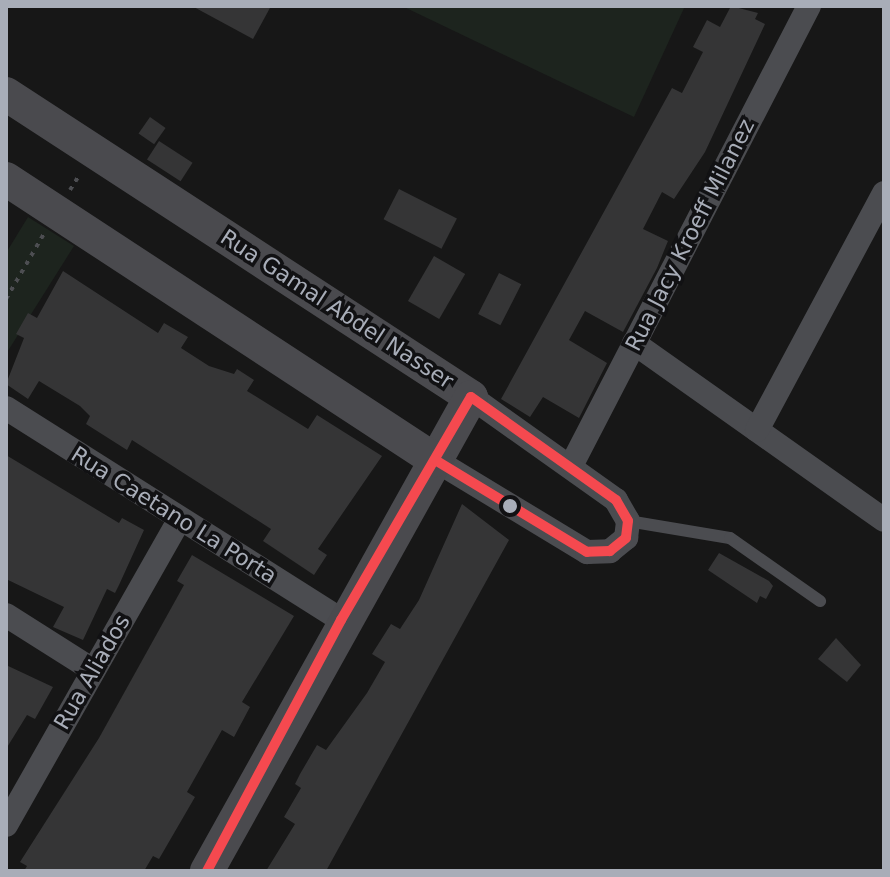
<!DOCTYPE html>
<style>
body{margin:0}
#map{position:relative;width:890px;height:877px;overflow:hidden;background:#171717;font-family:"DejaVu Sans",sans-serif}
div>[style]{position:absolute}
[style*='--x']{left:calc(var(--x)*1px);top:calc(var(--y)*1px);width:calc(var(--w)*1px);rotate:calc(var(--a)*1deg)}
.green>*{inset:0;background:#1d241e}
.building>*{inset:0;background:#353536;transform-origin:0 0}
.path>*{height:4px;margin-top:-2px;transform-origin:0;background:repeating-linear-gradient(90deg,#4d4e52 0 4px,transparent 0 10px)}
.lane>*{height:12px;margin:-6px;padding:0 6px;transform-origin:6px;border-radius:6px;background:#4b4c50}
.street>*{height:24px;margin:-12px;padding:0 12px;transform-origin:12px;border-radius:12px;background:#4b4c50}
.secondary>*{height:34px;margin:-17px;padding:0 17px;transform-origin:17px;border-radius:17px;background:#4a4a4e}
.bus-1>*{height:10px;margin:-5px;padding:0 5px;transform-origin:5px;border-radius:5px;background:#f5494f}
.dots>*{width:22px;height:22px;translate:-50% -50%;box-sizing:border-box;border:4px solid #111113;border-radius:50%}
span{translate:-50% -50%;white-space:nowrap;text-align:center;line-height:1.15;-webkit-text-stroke:7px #111113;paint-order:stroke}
.street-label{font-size:22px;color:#a8adb8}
.frame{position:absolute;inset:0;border:8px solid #a8adb8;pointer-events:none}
</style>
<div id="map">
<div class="green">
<div style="clip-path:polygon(402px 6px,685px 6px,634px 117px)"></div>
<div style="clip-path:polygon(28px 217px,74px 246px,6px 354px,6px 253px)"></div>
</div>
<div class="building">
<div style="clip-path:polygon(192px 6px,271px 6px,253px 39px)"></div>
<div style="clip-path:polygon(731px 6px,758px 13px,755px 19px,765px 24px,705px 152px,674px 199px,662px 192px,643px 229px,668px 241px,657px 268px,623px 332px,585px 311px,569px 340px,607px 363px,579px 418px,543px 397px,530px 417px,501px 399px,672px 88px,682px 93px,703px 52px,693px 47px,707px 20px,720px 27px)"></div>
<div style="left:150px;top:117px;width:19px;height:20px;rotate:35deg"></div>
<div style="left:159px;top:141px;width:40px;height:22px;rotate:33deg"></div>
<div style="left:399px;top:189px;width:65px;height:34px;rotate:27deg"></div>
<div style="left:434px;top:256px;width:36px;height:52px;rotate:30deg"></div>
<div style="clip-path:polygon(63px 271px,158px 333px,164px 323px,188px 337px,181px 348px,209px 366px,234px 374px,237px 369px,254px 380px,247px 391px,308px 429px,317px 415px,382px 456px,318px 549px,327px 555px,314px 575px,263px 541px,271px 529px,132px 440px,127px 450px,86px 424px,90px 416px,80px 406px,39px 381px,28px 399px,6px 384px,24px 338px,16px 334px,28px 313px,37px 318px)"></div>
<div style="left:499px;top:273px;width:25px;height:46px;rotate:27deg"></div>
<div style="clip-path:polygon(6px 455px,119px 523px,122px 518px,144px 530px,119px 585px,115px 593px,107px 589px,83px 640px,53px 627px,64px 607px,6px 579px)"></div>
<div style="clip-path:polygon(462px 504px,509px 540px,326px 871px,266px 871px,295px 824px,284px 817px,301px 788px,295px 784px,300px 774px,317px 745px,326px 750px,367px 693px,385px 662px,372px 654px,391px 624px,400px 629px,419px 600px)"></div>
<div style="clip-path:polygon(719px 553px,769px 581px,773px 586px,766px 599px,760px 596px,757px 603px,708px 570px)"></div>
<div style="clip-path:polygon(192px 555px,294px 616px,242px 702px,250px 707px,234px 737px,222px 730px,187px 792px,195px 797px,159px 859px,153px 856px,144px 871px,24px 871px,27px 866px,20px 862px,99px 738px,184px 585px,177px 581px)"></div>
<div style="clip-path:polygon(836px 638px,861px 665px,847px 682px,818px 659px)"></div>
<div style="clip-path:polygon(6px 665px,53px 687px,35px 719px,27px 715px,6px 749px)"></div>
</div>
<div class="path">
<div style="--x:70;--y:190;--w:19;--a:-58"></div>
<div style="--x:6;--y:299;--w:78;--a:-59.8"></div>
</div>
<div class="lane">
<div style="--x:628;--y:521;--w:103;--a:9.5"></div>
<div style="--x:730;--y:538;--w:110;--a:35"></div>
</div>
<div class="street">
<div style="--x:634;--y:343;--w:306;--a:35.3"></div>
<div style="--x:6;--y:408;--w:396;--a:32.3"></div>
<div style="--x:757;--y:430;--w:269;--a:-61.8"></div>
<div style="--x:435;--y:460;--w:178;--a:31.2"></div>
<div style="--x:587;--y:552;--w:23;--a:-2"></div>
<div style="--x:610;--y:551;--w:21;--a:-39"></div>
<div style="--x:626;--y:538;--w:17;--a:-83"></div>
<div style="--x:628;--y:521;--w:24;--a:-120"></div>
<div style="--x:616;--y:500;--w:178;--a:-144.6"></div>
<div style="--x:572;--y:464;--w:516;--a:-62.64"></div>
<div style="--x:6;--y:615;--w:103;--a:32.3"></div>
<div style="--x:6;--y:825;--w:352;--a:-60.4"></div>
</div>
<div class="secondary">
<div style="--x:6;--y:94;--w:555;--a:33.09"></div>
<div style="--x:471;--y:397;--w:543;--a:119.12"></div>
<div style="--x:6;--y:179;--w:513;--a:33.23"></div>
</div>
<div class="bus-1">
<div style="--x:207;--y:871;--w:285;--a:-61.9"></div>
<div style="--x:341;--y:620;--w:258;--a:-59.8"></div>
<div style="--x:471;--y:397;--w:178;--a:35.4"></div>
<div style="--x:616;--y:500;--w:24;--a:60"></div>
<div style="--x:628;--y:521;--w:17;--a:97"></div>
<div style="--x:626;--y:538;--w:21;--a:141"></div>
<div style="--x:610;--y:551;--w:23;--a:178"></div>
<div style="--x:587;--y:552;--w:178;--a:-148.8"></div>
</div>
<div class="dots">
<div style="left:510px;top:506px;background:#a8adb8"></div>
</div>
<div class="street-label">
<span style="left:690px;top:235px;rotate:-63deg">Rua Jacy Kroeff Milanez</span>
<span style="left:337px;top:309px;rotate:33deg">Rua Gamal Abdel Nasser</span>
<span style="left:174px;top:515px;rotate:32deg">Rua Caetano La Porta</span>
<span style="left:92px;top:672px;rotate:-60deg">Rua Aliados</span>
</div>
<div class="frame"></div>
</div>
